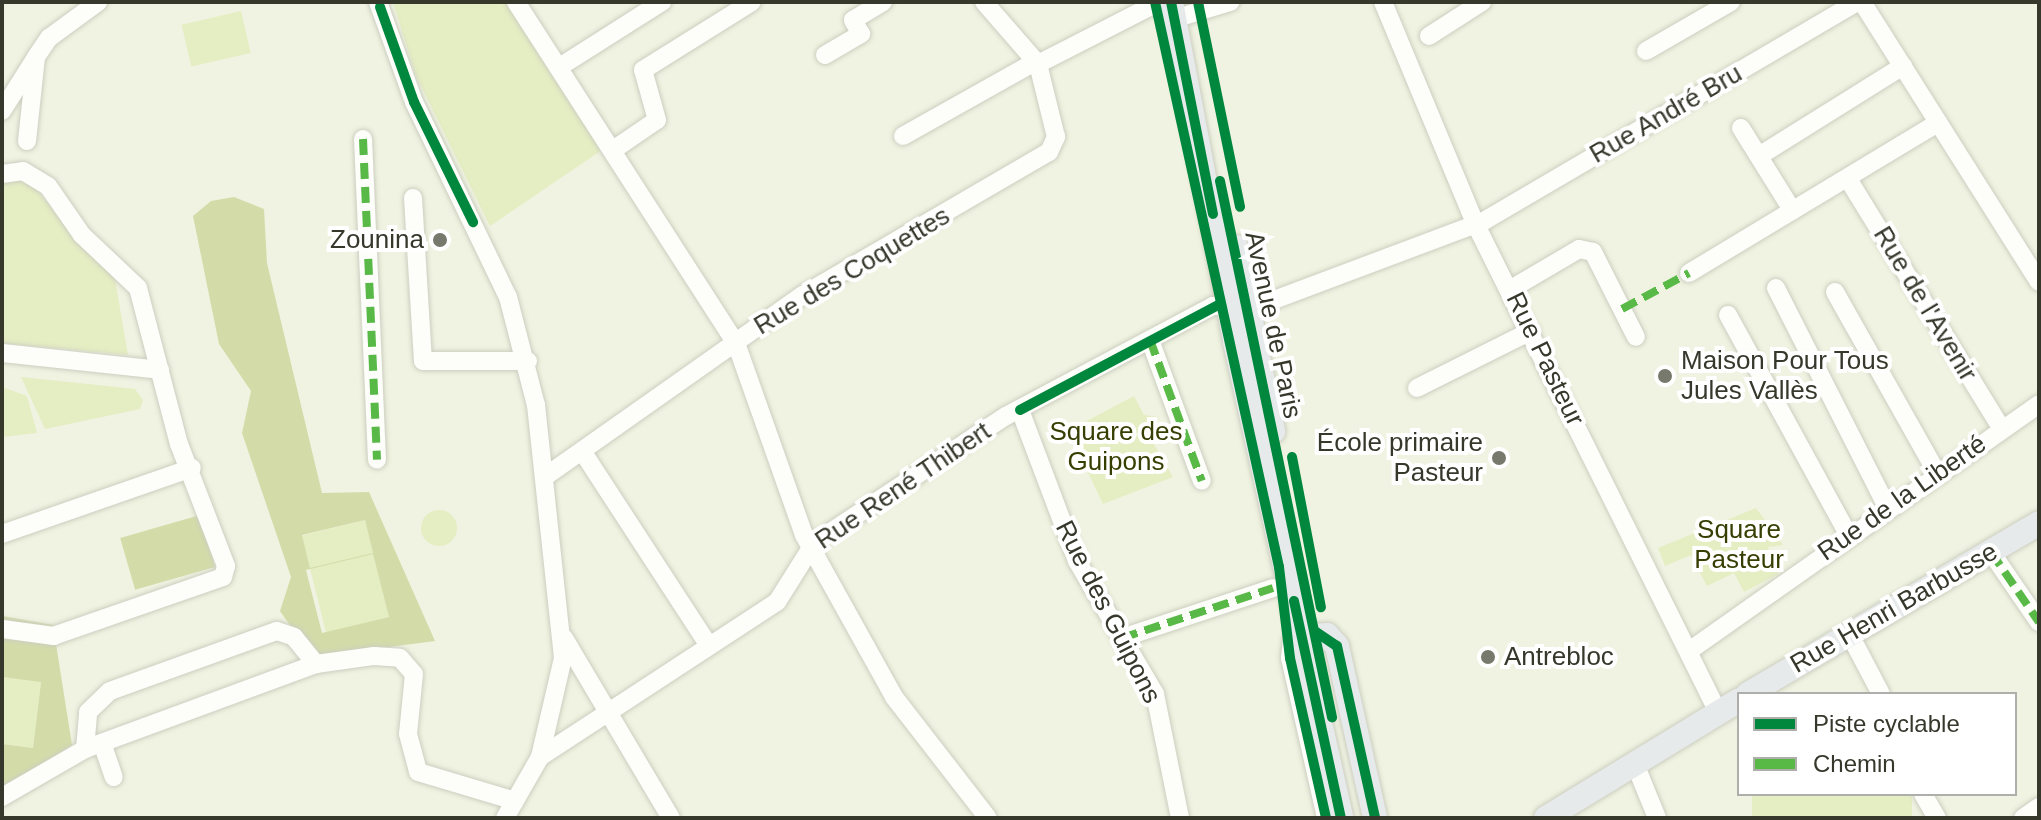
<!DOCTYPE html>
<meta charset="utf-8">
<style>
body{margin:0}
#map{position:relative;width:2041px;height:820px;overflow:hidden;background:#f0f3e1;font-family:Arial,sans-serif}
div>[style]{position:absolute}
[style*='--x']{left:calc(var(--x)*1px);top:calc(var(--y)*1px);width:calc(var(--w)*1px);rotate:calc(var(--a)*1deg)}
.green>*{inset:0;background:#e5edc3;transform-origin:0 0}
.round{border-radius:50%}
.forest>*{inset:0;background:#d3dca9;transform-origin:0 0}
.roads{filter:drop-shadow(0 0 2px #cccec0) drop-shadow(0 0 2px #cccec0)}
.minor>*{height:18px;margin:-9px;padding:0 9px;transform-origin:9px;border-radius:9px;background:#fdfdfa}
.major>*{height:24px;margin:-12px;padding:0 12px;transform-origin:12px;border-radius:12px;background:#e7eaeb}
.quiet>*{height:8px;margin-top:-4px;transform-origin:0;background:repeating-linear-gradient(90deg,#58b947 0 16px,transparent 0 24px)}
.cycleway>*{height:10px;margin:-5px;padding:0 5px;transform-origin:5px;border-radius:5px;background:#00873e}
.dots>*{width:22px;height:22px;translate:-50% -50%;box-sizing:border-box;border:4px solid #fff;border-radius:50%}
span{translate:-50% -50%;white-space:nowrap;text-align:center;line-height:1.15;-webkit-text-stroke:8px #fff;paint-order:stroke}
.street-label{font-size:26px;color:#35382b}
.poi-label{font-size:26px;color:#35382b}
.right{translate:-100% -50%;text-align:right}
.left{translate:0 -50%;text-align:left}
.park-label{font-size:26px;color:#373e01}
.frame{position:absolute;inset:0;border:4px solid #35382b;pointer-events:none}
.legend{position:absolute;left:1737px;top:692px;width:280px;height:104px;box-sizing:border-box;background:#fff;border:2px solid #aeafaa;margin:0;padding:10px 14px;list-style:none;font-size:24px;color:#35382b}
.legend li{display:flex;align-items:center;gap:16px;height:40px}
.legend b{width:40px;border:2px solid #aeafaa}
</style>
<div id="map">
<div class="green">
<div style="clip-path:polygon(393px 2px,507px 2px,602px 150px,490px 226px,416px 76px)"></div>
<div style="left:241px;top:11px;width:43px;height:61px;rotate:77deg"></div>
<div style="clip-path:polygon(25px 177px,115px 279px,128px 355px,2px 343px,2px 183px)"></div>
<div style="clip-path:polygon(21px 377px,135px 389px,143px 400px,140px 409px,45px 429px)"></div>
<div style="clip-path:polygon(2px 387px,27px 396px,37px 433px,2px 437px)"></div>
<div style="clip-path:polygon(1134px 396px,1144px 415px,1159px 417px,1146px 422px,1148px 434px,1173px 477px,1103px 504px,1068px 431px)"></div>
<div style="clip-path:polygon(1756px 508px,1783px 545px,1768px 547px,1778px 574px,1744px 592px,1734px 573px,1707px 586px,1691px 555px,1665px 566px,1658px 548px)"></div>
<div class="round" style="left:421px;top:510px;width:36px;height:36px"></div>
<div style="left:365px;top:520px;width:100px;height:65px;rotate:76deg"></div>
<div style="clip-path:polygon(2px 677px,41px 681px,33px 748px,2px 744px)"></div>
<div style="left:1752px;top:794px;width:160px;height:24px"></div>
</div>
<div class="forest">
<div style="clip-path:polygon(evenodd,234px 197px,264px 209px,267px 263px,322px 493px,369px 492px,435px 641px,312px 657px,280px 611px,291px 577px,242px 433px,251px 391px,219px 344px,193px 216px,211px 201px,234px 197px,365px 520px,373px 553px,310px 568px,302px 535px,365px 520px,234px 197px,373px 554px,389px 617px,322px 633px,306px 570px,373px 554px)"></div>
<div style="left:200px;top:515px;width:54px;height:83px;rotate:74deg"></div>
<div style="clip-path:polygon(2px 616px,53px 625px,72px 745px,2px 789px,2px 744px,33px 748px,41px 682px,2px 677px)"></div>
</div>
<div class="roads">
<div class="minor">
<div style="--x:378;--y:2;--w:106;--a:70.2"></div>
<div style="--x:414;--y:102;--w:216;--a:64.3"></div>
<div style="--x:508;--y:297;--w:112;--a:75.5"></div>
<div style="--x:536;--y:405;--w:254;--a:83.9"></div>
<div style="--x:563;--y:658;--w:102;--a:103.1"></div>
<div style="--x:540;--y:757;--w:70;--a:119.8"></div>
<div style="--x:516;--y:2;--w:406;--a:57.2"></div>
<div style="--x:736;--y:343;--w:204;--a:70.5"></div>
<div style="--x:804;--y:535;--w:185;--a:60.9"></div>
<div style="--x:894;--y:697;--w:153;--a:52.2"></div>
<div style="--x:1383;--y:2;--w:239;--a:67.4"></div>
<div style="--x:1475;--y:223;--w:546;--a:63.58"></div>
<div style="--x:1862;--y:2;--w:331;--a:57.7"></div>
<div style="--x:1174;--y:19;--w:59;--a:-16.9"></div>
<div style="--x:1429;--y:36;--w:63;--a:-32.7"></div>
<div style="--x:1646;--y:51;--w:98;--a:-30"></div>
<div style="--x:825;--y:55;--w:42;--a:-30.3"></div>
<div style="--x:861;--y:34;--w:16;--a:-120"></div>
<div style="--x:853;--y:20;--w:35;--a:-31"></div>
<div style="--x:1038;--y:64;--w:136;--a:-27.1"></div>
<div style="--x:561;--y:66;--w:120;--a:-32.4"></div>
<div style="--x:2;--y:111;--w:62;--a:-57.6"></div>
<div style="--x:1741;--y:128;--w:97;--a:58.1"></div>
<div style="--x:903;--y:136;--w:151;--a:-29.3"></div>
<div style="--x:363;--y:139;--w:321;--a:87.5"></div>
<div style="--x:27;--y:141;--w:84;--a:-83.9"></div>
<div style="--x:36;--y:57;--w:23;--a:-56"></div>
<div style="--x:49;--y:38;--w:61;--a:-36.3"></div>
<div style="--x:613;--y:150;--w:53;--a:-34.3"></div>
<div style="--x:657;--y:120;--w:52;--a:-105.6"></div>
<div style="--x:643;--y:70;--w:128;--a:-32"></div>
<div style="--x:1759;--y:156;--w:170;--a:-32"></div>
<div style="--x:2;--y:174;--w:21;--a:-8"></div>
<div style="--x:23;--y:171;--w:29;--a:31"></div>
<div style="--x:48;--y:186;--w:60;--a:55.2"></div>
<div style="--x:82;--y:235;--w:77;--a:43.4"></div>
<div style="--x:138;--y:288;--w:161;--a:75.3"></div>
<div style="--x:179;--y:444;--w:131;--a:68.9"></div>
<div style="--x:226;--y:566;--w:11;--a:105"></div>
<div style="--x:223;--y:577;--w:179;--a:160.8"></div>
<div style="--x:54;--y:636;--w:52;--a:-172.3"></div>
<div style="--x:1848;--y:179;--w:292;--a:58.4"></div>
<div style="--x:413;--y:198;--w:163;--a:86.5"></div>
<div style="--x:423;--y:361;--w:105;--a:0"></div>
<div style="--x:1689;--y:273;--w:291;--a:-31.1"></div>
<div style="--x:1776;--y:288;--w:246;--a:63.1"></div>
<div style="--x:1511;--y:289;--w:79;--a:-30.5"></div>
<div style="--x:1579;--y:249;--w:14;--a:12"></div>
<div style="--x:1593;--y:252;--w:95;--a:63.2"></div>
<div style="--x:1835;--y:292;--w:208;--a:60.6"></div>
<div style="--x:1728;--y:315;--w:250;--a:61.3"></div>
<div style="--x:1150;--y:340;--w:150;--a:69.8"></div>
<div style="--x:2;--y:353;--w:159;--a:6.1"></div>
<div style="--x:1417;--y:388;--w:127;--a:-26.6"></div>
<div style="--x:1020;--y:410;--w:161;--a:69.3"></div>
<div style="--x:1077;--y:561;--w:154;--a:59.6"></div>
<div style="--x:1155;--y:694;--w:126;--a:78.6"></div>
<div style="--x:584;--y:454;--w:229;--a:56.9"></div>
<div style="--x:546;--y:476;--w:314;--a:-35.2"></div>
<div style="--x:803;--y:295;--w:285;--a:-30.2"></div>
<div style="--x:1049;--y:152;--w:17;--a:-65"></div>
<div style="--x:1056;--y:137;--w:75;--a:-103.9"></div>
<div style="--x:1038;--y:64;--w:82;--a:-131.1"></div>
<div style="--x:2;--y:534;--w:201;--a:-19.2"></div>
<div style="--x:1991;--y:552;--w:85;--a:55.6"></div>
<div style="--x:1302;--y:636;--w:11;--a:153"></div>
<div style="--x:1292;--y:641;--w:17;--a:97"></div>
<div style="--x:1290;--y:658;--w:164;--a:77.3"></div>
<div style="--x:1851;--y:637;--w:64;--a:62.2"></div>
<div style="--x:564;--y:638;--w:209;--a:59.3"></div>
<div style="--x:1122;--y:638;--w:159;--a:-18.3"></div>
<div style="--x:1689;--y:651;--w:428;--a:-35.2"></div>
<div style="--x:102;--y:743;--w:36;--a:71"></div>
<div style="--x:85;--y:749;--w:37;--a:-85"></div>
<div style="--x:88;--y:712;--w:30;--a:-44"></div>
<div style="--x:110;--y:691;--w:177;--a:-19.8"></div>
<div style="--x:277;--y:631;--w:18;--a:19"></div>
<div style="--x:294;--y:637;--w:35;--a:51"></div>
<div style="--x:540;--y:757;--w:283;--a:-33.2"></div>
<div style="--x:777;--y:602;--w:70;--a:-57.9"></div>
<div style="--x:814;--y:543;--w:230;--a:-33.5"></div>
<div style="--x:1006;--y:416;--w:234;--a:-28"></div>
<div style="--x:1213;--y:306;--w:53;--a:-3.2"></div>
<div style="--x:1266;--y:303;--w:233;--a:-20.6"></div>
<div style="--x:1484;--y:221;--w:433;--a:-30.4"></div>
<div style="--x:1635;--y:764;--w:58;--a:67.8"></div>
<div style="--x:1923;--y:794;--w:28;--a:60"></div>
<div style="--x:2;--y:797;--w:96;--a:-30"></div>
<div style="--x:85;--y:749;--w:246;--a:-20.2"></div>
<div style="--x:316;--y:664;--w:59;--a:-7.9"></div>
<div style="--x:374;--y:656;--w:26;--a:4"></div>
<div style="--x:400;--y:658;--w:21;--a:49"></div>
<div style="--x:414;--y:674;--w:60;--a:95.7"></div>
<div style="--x:408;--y:734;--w:39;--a:75"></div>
<div style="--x:418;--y:772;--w:101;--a:16.6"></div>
<div style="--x:2023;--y:818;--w:19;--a:-35"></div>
</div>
<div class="major">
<div style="--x:1171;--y:2;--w:346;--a:79.3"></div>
<div style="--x:1235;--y:342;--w:488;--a:77.4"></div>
<div style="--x:1236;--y:247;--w:188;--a:78.6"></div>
<div style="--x:1302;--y:636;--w:25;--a:-2"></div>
<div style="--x:1327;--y:635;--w:15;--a:48"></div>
<div style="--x:1337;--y:646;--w:176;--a:77.5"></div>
<div style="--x:1748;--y:694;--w:338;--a:-30.4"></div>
<div style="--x:1546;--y:818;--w:226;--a:-31.4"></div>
</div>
</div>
<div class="quiet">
<div style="--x:363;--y:139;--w:321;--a:87.5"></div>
<div style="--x:1622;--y:309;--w:76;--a:-28.2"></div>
<div style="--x:1150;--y:340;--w:150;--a:69.8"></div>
<div style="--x:1991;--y:552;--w:85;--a:55.6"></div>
<div style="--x:1122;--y:638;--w:159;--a:-18.3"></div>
</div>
<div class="cycleway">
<div style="--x:1155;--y:2;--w:578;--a:77.62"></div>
<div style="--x:1279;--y:567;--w:92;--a:83.1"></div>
<div style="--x:1290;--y:658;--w:164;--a:77.3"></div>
<div style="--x:1171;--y:2;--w:216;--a:78.8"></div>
<div style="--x:1198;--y:2;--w:209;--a:78.4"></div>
<div style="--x:380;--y:7;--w:101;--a:70.3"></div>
<div style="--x:414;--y:102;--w:134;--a:63.8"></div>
<div style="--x:1220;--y:181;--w:548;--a:78.2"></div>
<div style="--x:1020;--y:410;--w:224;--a:-27.9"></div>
<div style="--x:1292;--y:457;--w:153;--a:79.1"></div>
<div style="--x:1294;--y:601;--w:222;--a:77.8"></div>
<div style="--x:1316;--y:632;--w:25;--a:34"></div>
<div style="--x:1337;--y:646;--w:176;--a:77.5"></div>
</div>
<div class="dots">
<div style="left:440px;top:240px;background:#76796b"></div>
<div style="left:1665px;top:376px;background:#76796b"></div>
<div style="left:1499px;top:458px;background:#76796b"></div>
<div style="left:1488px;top:657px;background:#76796b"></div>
</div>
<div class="street-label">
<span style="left:1666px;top:114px;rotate:-30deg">Rue André Bru</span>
<span style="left:852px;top:271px;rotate:-31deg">Rue des Coquettes</span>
<span style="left:1925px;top:304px;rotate:59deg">Rue de l'Avenir</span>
<span style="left:1273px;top:325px;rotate:78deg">Avenue de Paris</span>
<span style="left:1545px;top:359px;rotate:64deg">Rue Pasteur</span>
<span style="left:903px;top:486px;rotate:-34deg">Rue René Thibert</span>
<span style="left:1902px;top:498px;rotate:-35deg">Rue de la Liberté</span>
<span style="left:1894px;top:608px;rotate:-30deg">Rue Henri Barbusse</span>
<span style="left:1108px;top:612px;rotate:63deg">Rue des Guipons</span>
</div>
<div class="poi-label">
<span class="right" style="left:424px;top:240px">Zounina</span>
<span class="left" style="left:1681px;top:376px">Maison Pour Tous<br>Jules Vallès</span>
<span class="right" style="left:1483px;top:458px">École primaire<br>Pasteur</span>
<span class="left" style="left:1504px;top:657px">Antrebloc</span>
</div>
<div class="park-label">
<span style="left:1116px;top:447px">Square des<br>Guipons</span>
<span style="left:1739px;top:545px">Square<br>Pasteur</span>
</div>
<div class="frame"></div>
<ul class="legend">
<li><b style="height:10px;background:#00873e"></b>Piste cyclable</li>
<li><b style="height:10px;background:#58b947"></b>Chemin</li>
</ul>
</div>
